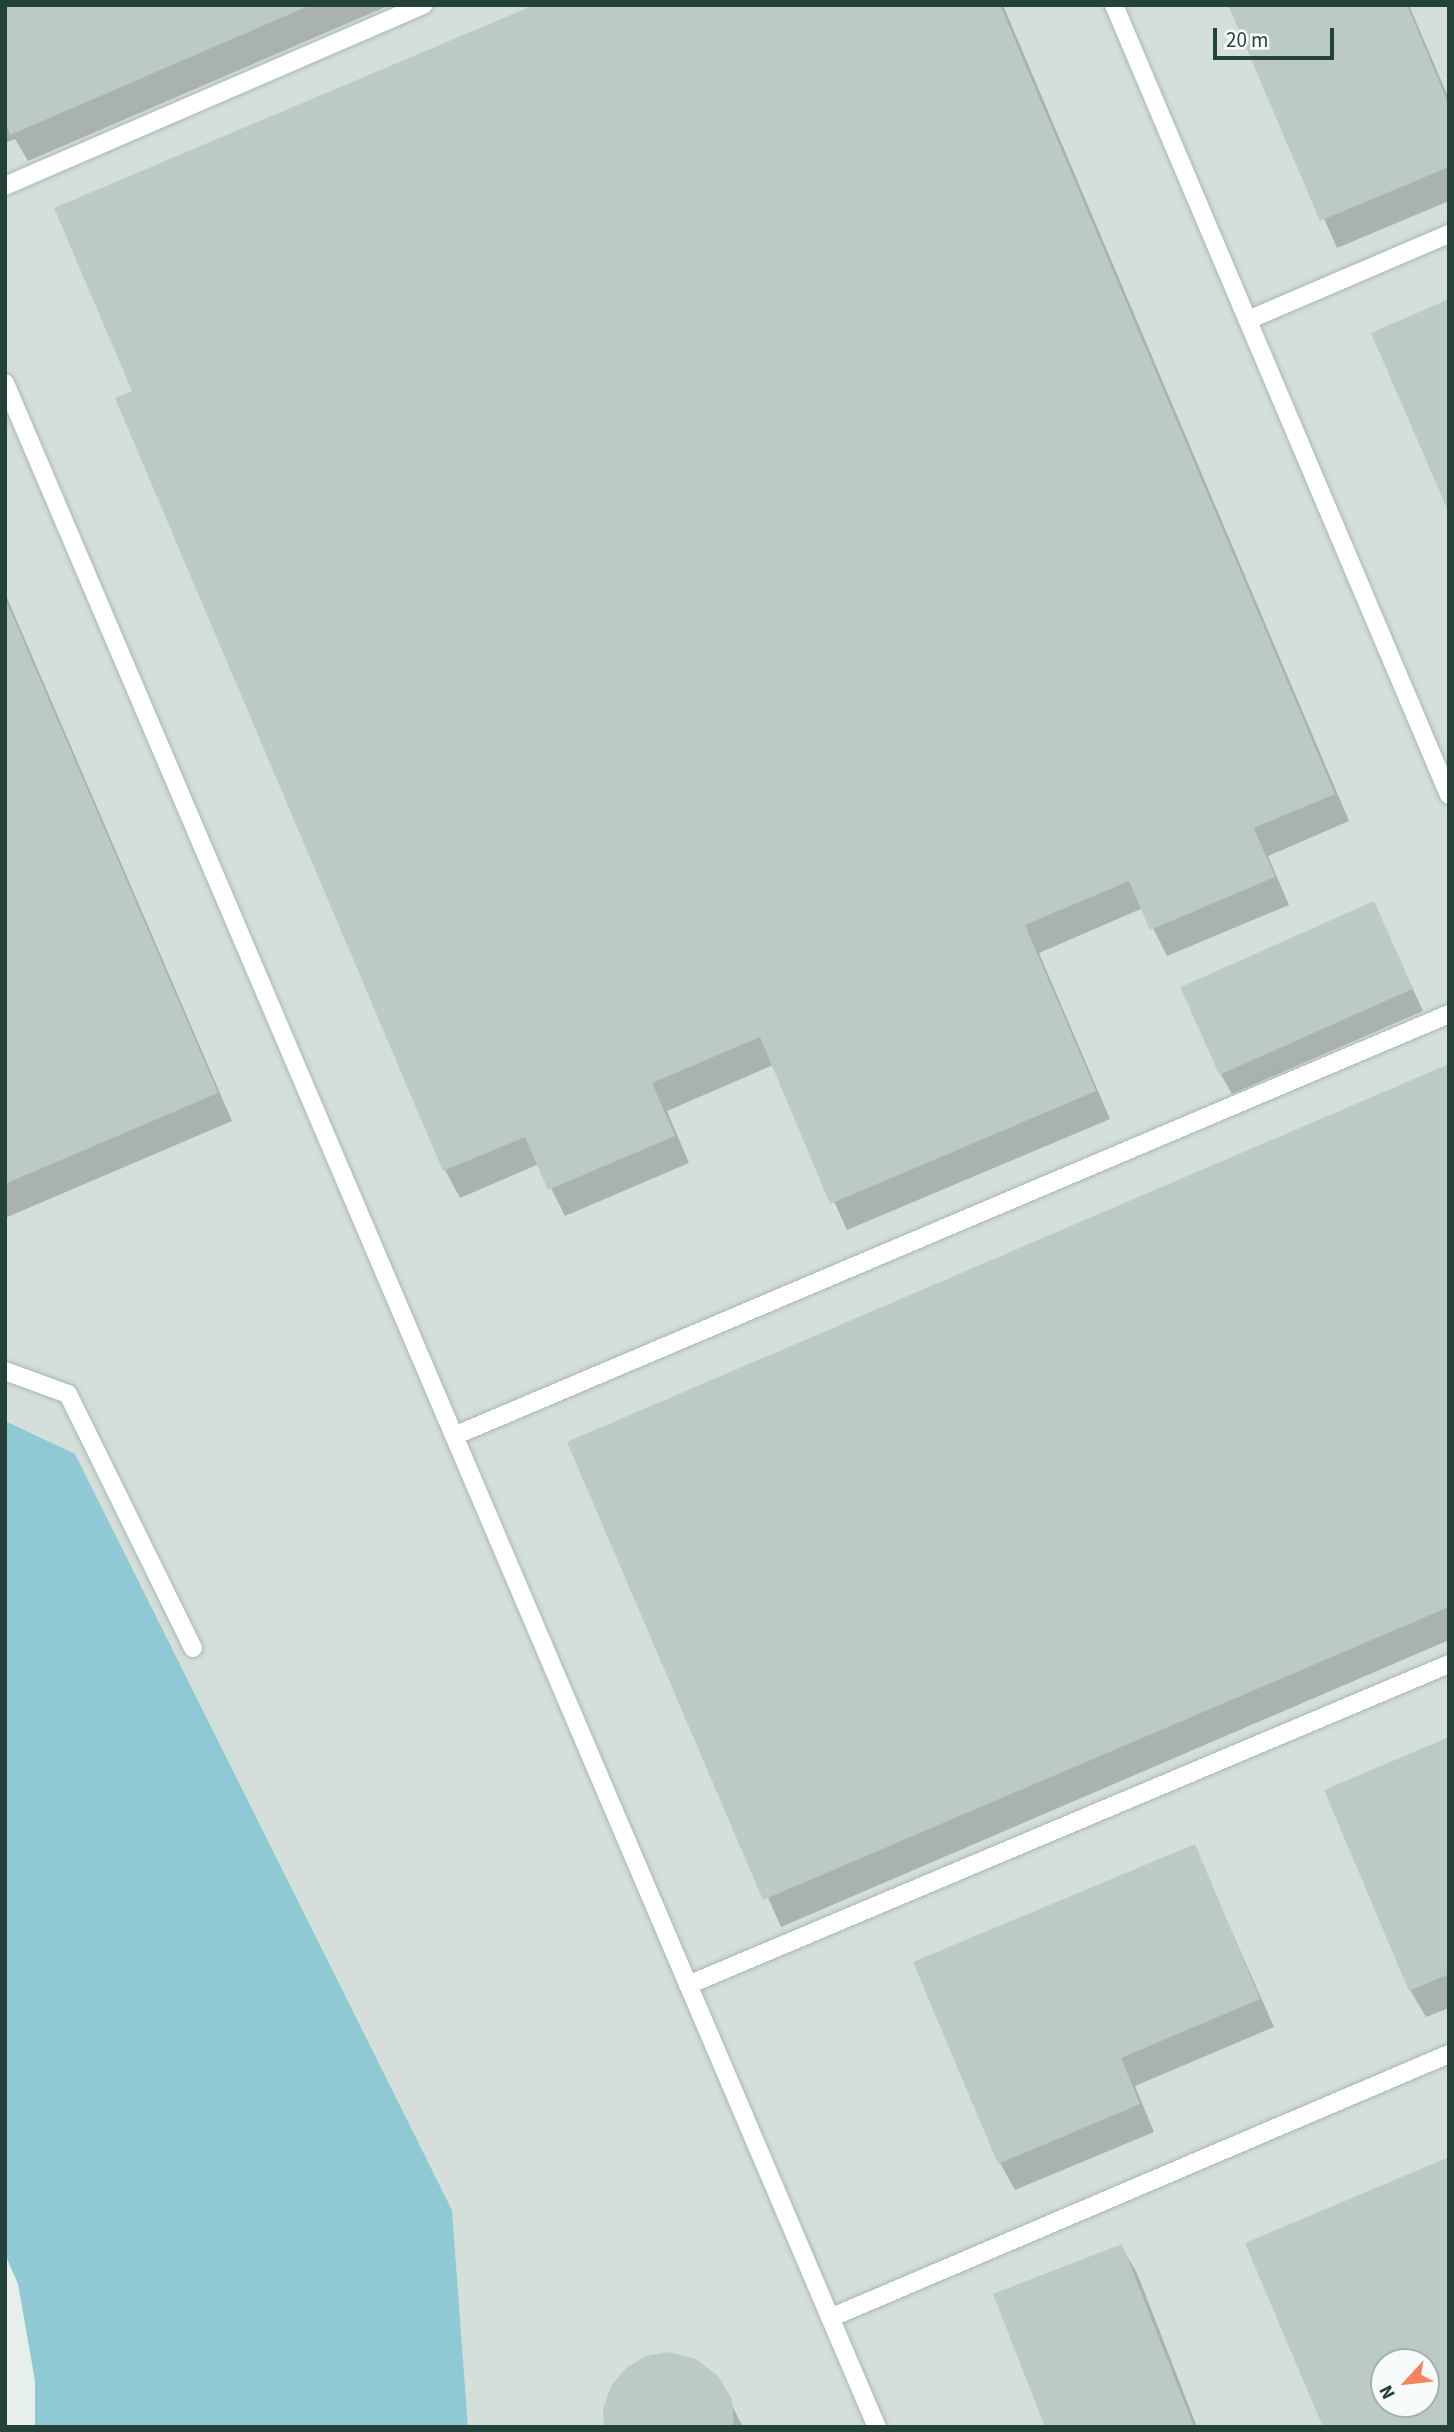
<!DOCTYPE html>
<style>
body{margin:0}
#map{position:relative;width:1454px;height:2432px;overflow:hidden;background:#e6efeb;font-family:"Source Sans 3",sans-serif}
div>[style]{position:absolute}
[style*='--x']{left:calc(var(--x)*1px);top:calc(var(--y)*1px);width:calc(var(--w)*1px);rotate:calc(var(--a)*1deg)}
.built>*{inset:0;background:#d4dfda}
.water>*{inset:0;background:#8ec9d4}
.shadow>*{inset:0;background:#0003}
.building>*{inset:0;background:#bbcac4;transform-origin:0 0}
.roads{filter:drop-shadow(0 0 2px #a8b8b2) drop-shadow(0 0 2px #a8b8b2)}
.lane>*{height:18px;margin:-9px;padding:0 9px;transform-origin:9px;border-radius:9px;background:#fff}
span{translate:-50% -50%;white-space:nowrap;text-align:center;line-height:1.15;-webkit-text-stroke:6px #f7fbf9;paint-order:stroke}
.frame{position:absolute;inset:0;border:7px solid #24423a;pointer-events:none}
.north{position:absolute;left:1370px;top:2348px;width:70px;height:70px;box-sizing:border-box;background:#f7fbf9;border:2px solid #a3b1ad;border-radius:50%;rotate:243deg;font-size:19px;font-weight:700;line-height:28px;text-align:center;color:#24423a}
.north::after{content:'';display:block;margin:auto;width:24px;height:32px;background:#f4845f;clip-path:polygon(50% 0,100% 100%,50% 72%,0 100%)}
.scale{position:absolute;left:1213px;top:28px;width:121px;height:32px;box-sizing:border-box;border:4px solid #24423a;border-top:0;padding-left:9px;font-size:21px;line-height:24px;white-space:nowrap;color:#24423a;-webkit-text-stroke:5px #f7fbf9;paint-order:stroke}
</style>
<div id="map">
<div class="built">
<div style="clip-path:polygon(evenodd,5px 5px,1449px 5px,1449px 2427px,468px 2427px,452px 2210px,75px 1455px,5px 1421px,5px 5px,1384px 2362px,1426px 2362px,1426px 2404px,1384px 2404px,1384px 2362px)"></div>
</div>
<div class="water">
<div style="clip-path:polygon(5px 1421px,75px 1454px,452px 2210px,468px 2427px,35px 2427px,35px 2381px,18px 2284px,5px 2254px)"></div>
</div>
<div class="shadow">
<div style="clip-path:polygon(5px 5px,390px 5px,28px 161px,15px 139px,5px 143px)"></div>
<div style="clip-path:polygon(538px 5px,1003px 5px,1349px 821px,1268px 856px,1289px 905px,1167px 956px,1143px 908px,1039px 953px,1110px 1119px,847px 1230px,773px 1065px,667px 1111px,689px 1163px,565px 1216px,539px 1164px,460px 1198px,445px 1170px,118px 399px,134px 392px)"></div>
<div style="clip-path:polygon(1230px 5px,1409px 5px,1449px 99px,1449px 201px,1337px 248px)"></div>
<div style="clip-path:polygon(5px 593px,232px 1121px,5px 1218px)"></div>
<div style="clip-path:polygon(1373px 903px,1423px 1011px,1232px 1094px,1220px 1073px)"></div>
<div style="clip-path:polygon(1449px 1066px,1449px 1640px,781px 1927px,569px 1443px)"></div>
<div style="clip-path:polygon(1449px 1739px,1449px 2008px,1426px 2017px,1410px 1990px)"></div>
<div style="clip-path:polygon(1194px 1846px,1274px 2027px,1135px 2086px,1154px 2132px,1015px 2190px,1000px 2163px)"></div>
<div style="clip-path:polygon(1121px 2246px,1137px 2273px,1197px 2427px,1047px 2427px)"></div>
<div style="clip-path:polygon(717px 2377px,743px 2427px,605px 2427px)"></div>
</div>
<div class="building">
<div style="clip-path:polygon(5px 5px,311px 5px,10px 135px,5px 122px)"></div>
<div style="clip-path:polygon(534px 5px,1000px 5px,1335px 794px,1254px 828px,1275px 877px,1150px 930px,1129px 881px,1025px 925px,1096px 1091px,830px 1204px,760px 1037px,652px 1083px,675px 1136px,548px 1190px,525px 1137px,443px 1171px,115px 398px,132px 391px,54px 208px)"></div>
<div style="clip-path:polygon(1228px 5px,1407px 5px,1449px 105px,1449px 167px,1320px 221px)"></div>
<div style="clip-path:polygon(1449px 299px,1449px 513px,1371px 333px)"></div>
<div style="clip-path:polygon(5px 598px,218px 1093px,5px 1184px)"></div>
<div style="left:1374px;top:901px;width:96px;height:212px;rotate:66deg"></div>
<div style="clip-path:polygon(1449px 1064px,1449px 1607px,763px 1900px,567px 1442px)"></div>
<div style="clip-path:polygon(1449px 1737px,1449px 1974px,1409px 1991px,1324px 1790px)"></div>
<div style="clip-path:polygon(1195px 1844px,1260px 1999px,1121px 2058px,1140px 2104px,998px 2164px,913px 1962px)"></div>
<div style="clip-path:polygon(evenodd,1449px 2157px,1449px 2427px,1323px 2427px,1245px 2243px,1449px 2157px,1384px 2362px,1426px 2362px,1426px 2404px,1384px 2404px,1384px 2362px)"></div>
<div style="clip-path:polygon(1122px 2244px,1194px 2427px,1045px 2427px,993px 2294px)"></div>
<div style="clip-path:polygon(669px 2352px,696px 2359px,718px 2376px,732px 2399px,734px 2427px,604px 2427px,603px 2409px,611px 2386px,626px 2368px,646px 2356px)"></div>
</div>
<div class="roads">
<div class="lane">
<div style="--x:1114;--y:5;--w:858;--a:67.02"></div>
<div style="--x:5;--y:186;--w:456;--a:-23.4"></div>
<div style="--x:1248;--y:320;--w:219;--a:-23.2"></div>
<div style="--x:5;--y:383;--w:2222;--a:66.9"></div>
<div style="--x:5;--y:1371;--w:67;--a:20.1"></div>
<div style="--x:68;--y:1394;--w:283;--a:63.8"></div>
<div style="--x:454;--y:1436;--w:1081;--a:-22.98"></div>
<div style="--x:688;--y:1985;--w:826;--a:-22.87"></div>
<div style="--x:830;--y:2318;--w:673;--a:-23.1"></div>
</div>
</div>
<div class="frame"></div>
<div class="north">N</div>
<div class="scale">20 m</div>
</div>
